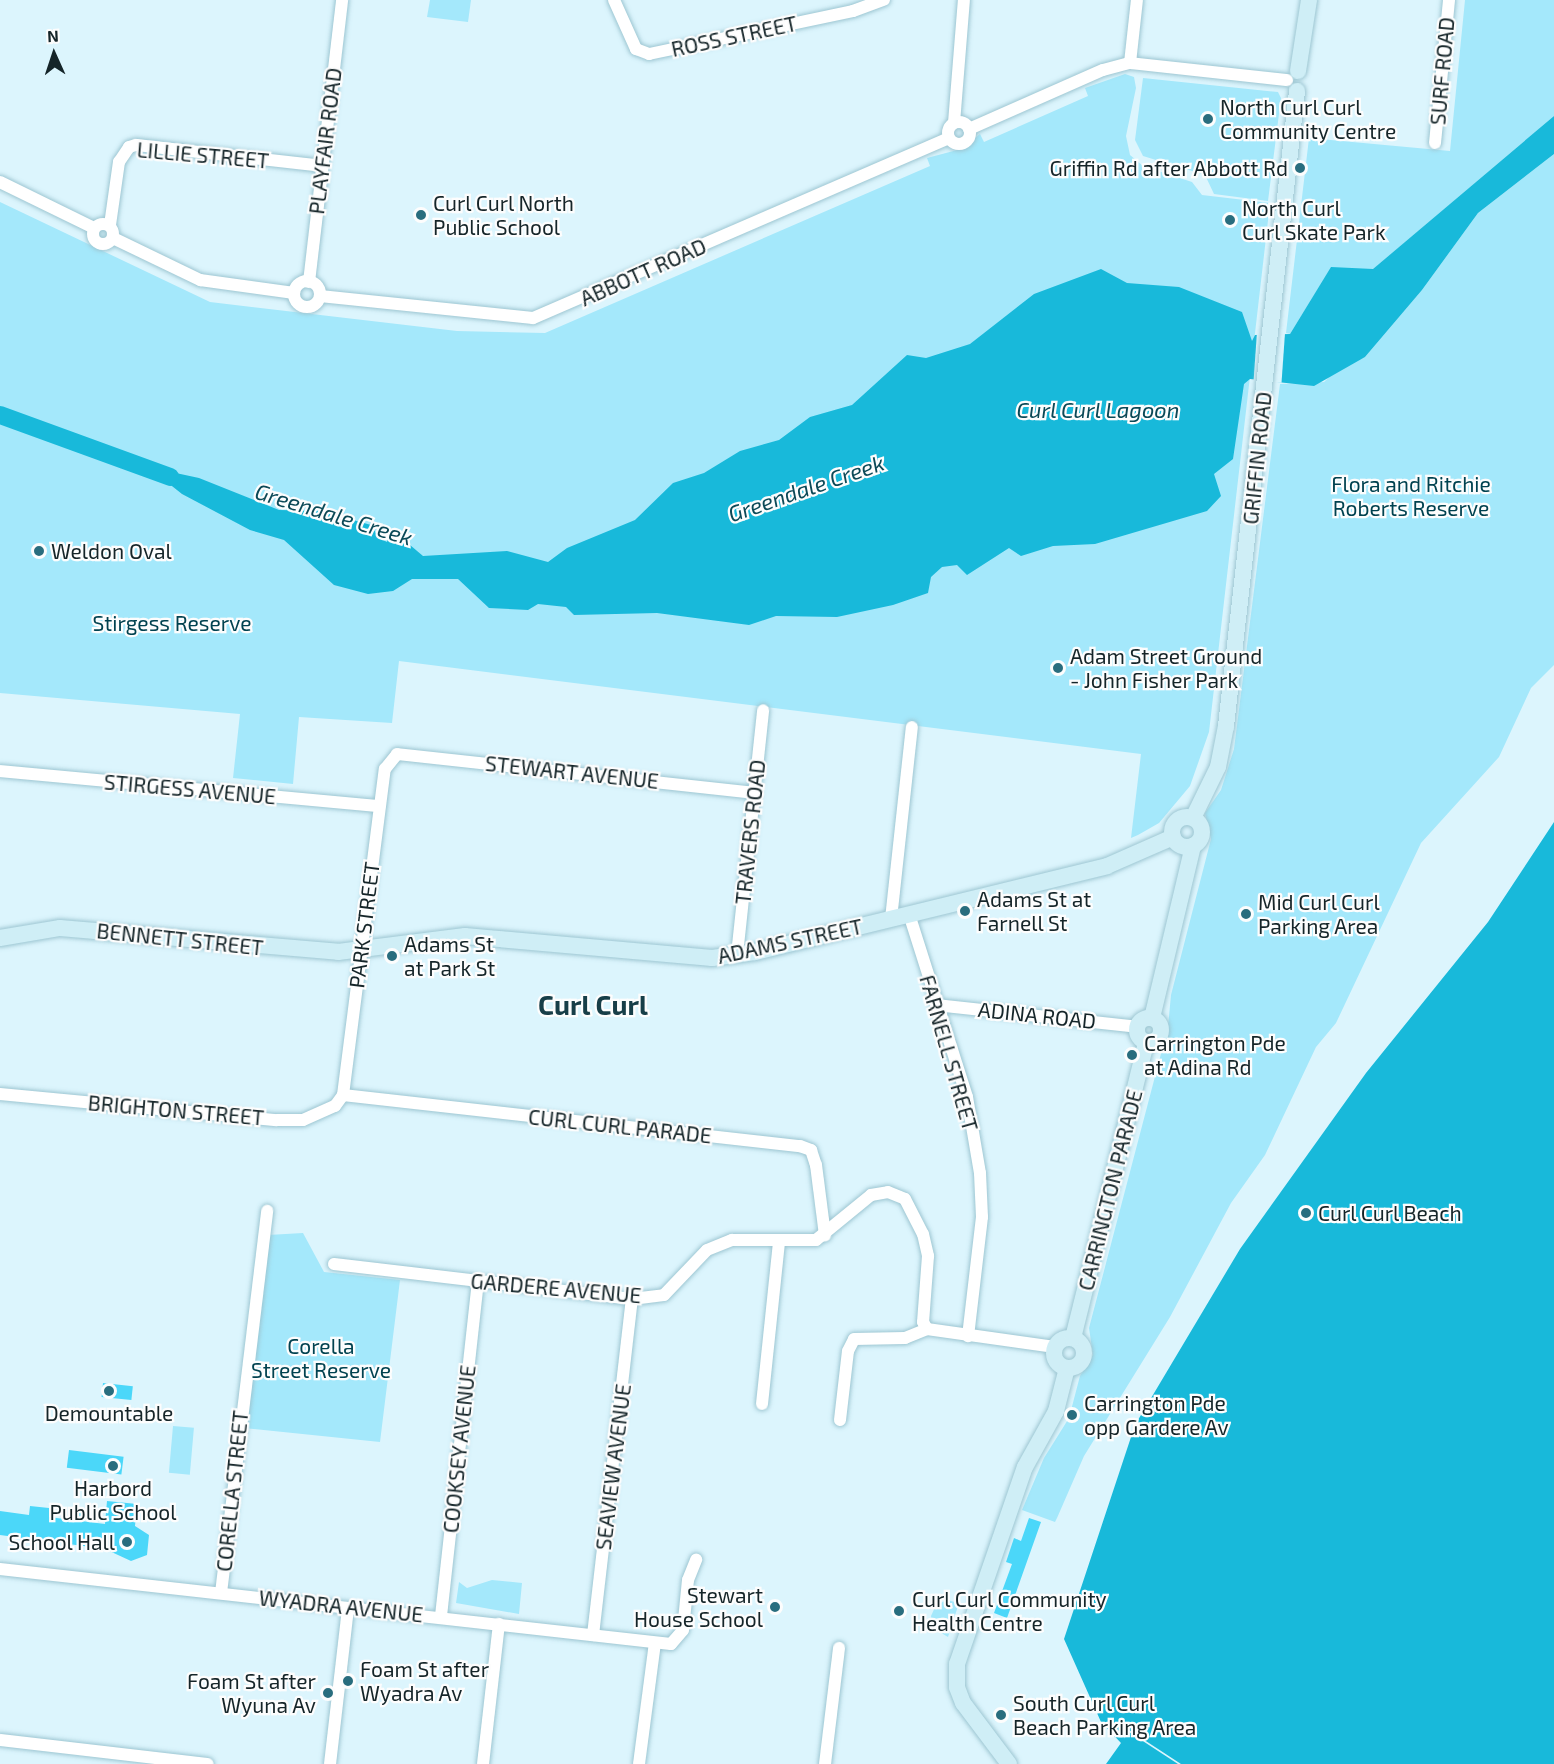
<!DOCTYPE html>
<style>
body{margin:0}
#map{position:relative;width:1554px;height:1764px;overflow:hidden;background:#dcf5fd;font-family:"Exo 2",sans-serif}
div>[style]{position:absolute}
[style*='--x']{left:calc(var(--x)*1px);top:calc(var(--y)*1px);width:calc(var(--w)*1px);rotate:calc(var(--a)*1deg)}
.green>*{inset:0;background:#a4e8fb;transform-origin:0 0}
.water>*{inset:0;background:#18b9da}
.pier>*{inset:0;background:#dcf5fd;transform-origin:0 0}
.river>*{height:18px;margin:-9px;padding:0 9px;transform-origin:9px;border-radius:9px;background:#18b9da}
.building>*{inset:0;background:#4bd7f9;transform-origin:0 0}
.roads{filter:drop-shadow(0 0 2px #9dc6d2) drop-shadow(0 0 2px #9dc6d2)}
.street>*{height:12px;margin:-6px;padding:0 6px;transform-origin:6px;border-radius:6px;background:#fff}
.street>.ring{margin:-6px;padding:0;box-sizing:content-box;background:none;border:12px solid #fff;border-radius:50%}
.secondary>*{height:16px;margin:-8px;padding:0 8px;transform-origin:8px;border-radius:8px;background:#cfeef6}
.secondary>.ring{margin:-8px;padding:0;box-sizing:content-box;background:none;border:16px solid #cfeef6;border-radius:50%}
.dots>*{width:16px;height:16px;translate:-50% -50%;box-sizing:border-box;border:3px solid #fdfdfd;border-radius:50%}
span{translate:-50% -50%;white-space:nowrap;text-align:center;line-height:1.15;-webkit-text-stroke:4.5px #fdfdfd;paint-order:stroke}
.street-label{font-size:21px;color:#152529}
.poi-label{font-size:21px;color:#152529}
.left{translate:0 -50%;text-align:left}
.right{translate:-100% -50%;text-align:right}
.park-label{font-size:21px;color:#004250}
.water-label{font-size:22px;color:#0b4957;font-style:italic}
.district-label{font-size:27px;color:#173e48;font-weight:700}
.north{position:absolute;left:24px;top:24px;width:60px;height:60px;-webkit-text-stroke:4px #fdfdfd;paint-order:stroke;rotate:357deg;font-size:16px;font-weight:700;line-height:24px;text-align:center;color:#152529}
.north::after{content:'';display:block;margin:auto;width:21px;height:27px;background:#152529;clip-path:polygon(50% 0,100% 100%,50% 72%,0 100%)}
</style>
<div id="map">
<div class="green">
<div style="clip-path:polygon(430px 0,471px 0,468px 22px,427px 17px)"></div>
<div style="clip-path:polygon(1465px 0,1554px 0,1554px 116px,1372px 270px,1331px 268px,1290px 334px,1286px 333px,1309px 138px,1450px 151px)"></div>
<div style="clip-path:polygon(1125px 74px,1134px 77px,1136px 88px,1126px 136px,1130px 155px,1143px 166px,1192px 182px,1202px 195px,1270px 203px,1209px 732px,1190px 786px,1159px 823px,1138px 835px,1131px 838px,1141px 754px,399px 661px,392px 723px,299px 717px,293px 784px,233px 778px,240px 714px,0 693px,0 202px,210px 302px,457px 331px,545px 333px,930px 166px,927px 158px,961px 149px,980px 134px,984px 142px,1088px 96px,1085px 88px)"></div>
<div style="clip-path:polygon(1143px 78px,1278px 92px,1281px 98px,1268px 201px,1214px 194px,1205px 175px,1143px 156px,1135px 140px)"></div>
<div style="clip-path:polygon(1554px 154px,1554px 665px,1531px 688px,1499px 757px,1421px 843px,1336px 1023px,1316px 1047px,1265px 1155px,1231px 1203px,1170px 1317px,1084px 1456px,1057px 1518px,1055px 1522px,1022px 1510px,1044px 1458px,1069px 1418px,1080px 1376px,1093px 1355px,1089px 1328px,1168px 1027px,1171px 995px,1211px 839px,1205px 813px,1221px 790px,1234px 749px,1280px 384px,1324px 382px,1336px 370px,1365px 357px,1422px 290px,1478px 213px)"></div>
<div style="clip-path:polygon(303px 1233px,324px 1272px,400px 1280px,380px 1442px,244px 1428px,268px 1235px)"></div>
<div style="left:173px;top:1426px;width:21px;height:47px;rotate:5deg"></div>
<div style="clip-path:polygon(492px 1580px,522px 1583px,519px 1614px,456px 1603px,459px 1582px,467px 1588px)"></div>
<div style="clip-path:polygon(947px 1600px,959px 1603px,948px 1637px,933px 1628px,931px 1616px,936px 1605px)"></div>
</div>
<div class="water">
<div style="clip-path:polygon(1554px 116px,1554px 154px,1478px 213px,1422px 290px,1365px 357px,1314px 386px,1250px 379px,1244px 384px,1233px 459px,1214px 474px,1221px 496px,1207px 511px,1095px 544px,1053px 546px,1021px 556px,1009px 548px,967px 575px,957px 565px,942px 567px,931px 577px,928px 593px,893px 605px,837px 617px,776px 616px,749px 625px,657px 613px,574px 615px,566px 607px,538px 604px,528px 610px,489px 608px,458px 579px,412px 579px,393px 591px,368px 594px,334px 585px,284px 540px,250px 530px,182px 494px,148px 467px,199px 478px,279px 510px,321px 511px,371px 525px,379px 538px,387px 542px,390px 532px,397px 534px,423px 556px,507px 551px,548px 562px,567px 548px,635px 520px,673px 483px,704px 473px,740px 451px,779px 440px,810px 417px,852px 405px,907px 355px,926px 358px,970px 344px,1034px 294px,1101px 269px,1127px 283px,1179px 287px,1242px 312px,1252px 341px,1255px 335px,1290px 334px,1331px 267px,1373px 269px)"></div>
<div style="clip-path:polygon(1554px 822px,1554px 1764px,1181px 1764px,1129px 1730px,1124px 1739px,1129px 1732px,1178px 1764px,1106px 1764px,1121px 1743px,1101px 1722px,1064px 1639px,1135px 1425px,1240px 1249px,1366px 1073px,1488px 922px)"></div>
</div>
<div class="pier">
<div style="left:1257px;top:332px;width:28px;height:49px;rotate:4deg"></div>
</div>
<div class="river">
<div style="--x:0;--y:415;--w:181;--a:20"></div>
</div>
<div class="building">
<div style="left:103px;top:1383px;width:30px;height:14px;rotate:6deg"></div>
<div style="left:69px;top:1450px;width:55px;height:18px;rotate:7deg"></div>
<div style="clip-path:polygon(107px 1501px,137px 1504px,135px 1526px,149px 1535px,147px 1555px,131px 1561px,92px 1543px,91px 1547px,0 1535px,0 1511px,29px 1515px,30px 1506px,49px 1508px,49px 1517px,72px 1520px,73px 1510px,82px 1511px,81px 1521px,105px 1524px)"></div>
<div style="clip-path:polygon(1029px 1518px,1041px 1522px,1007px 1618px,994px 1613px,1012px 1564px,1006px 1562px,1014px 1538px,1021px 1541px)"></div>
</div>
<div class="roads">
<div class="street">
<div style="--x:614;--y:0;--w:54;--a:65.8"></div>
<div style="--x:636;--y:49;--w:14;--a:21"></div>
<div style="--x:649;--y:54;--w:208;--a:-11.9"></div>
<div style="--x:853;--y:11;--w:33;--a:-20"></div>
<div style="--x:1130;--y:63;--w:63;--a:-83.7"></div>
<div class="ring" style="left:948px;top:122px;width:10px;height:10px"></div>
<div style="--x:954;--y:123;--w:123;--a:-85.4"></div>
<div style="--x:969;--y:129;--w:146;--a:-23.8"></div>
<div style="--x:1103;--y:70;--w:28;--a:-15"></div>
<div style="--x:1130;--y:63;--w:158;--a:6.2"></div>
<div style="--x:1435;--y:143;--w:144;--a:-84.4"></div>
<div style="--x:0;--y:182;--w:105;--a:26.1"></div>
<div class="ring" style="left:93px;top:224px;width:8px;height:8px"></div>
<div style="--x:110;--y:225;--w:64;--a:-81.9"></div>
<div style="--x:119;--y:162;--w:18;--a:-56"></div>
<div style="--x:129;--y:147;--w:7;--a:-16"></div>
<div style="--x:136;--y:145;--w:187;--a:6.4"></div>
<div style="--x:113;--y:238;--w:97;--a:25.8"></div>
<div style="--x:200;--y:280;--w:95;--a:7.9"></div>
<div class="ring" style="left:294px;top:281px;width:14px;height:14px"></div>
<div style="--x:309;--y:282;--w:284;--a:-83.3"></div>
<div style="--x:320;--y:296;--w:214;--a:5.9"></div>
<div style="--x:533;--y:318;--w:453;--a:-23.4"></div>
<div style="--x:0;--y:771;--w:381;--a:5.3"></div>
<div style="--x:909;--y:914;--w:192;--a:72.4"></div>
<div style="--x:967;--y:1097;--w:77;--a:80.3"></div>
<div style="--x:980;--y:1173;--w:44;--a:87.4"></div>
<div style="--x:982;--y:1217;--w:120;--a:96.7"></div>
<div style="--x:891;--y:919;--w:193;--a:-83.8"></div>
<div style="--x:737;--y:955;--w:246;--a:-83.9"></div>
<div style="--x:936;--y:1005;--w:202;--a:6.2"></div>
<div style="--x:0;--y:1094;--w:278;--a:5.4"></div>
<div style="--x:277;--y:1120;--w:26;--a:0"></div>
<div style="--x:303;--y:1120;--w:35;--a:-24"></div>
<div style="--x:335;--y:1106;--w:14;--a:-54"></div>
<div style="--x:343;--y:1095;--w:329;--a:-82.7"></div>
<div style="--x:385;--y:769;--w:19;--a:-51"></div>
<div style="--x:397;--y:754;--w:359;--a:6.2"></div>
<div style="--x:343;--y:1095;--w:460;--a:6.4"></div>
<div style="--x:800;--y:1146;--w:12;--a:20"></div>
<div style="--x:811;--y:1150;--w:16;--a:72"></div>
<div style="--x:816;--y:1165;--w:71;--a:82.7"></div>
<div style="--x:334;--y:1264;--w:300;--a:6.7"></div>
<div style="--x:632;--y:1299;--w:32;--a:-7"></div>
<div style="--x:664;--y:1295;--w:62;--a:-46.3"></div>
<div style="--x:707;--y:1250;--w:27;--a:-22"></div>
<div style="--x:732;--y:1240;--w:84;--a:0"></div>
<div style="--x:816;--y:1240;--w:71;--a:-39.3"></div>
<div style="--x:871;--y:1195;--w:17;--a:-10"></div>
<div style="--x:888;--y:1192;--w:18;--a:22"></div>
<div style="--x:905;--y:1199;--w:39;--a:63"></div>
<div style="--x:923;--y:1234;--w:23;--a:77"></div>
<div style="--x:928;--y:1256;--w:66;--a:94.3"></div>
<div style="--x:923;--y:1322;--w:8;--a:60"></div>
<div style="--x:927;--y:1329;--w:129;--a:8"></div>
<div style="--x:762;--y:1404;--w:162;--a:-84"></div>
<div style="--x:840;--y:1420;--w:69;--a:-83.4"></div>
<div style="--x:848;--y:1351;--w:13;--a:-63"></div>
<div style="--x:854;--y:1339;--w:51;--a:-1.1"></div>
<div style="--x:905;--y:1338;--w:24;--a:-22"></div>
<div style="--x:0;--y:1569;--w:675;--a:6.38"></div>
<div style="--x:671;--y:1644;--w:18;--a:-49"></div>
<div style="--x:683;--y:1630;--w:50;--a:-84.3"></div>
<div style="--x:688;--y:1580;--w:22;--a:-68"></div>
<div style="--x:221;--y:1593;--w:385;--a:-83.1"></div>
<div style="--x:441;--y:1616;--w:337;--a:-83.7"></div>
<div style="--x:593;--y:1635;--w:338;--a:-83.4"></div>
<div style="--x:0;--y:1740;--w:209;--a:6.6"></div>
<div style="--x:330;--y:1764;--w:157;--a:-83.4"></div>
<div style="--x:483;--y:1764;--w:141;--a:-83.5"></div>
<div style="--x:639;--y:1764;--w:122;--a:-82.5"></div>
<div style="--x:825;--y:1764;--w:117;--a:-83.1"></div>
</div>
<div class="secondary">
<div style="--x:1298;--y:71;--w:72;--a:-81.2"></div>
<div class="ring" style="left:1172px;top:817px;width:14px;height:14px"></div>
<div style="--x:1193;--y:818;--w:57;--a:-63.9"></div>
<div style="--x:1218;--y:767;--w:42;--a:-79"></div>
<div style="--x:1226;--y:726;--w:639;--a:-83.62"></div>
<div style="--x:0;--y:938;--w:61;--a:-9.5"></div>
<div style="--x:60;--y:928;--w:279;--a:4.9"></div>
<div style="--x:338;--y:952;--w:128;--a:-7.2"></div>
<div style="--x:465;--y:936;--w:248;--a:5.1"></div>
<div style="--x:712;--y:958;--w:43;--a:-7.9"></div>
<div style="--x:755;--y:952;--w:362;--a:-13.7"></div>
<div style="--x:1107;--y:866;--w:72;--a:-23.7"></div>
<div class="ring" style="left:1137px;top:1018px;width:8px;height:8px"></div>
<div style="--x:1152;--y:1018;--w:177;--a:-76.6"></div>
<div class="ring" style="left:1054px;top:1338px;width:14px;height:14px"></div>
<div style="--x:1073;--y:1338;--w:305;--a:-76.1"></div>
<div style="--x:1009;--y:1764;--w:76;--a:-127"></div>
<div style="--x:963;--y:1703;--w:17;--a:-111"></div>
<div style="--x:957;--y:1687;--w:23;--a:-90"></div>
<div style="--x:957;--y:1664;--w:208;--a:-71"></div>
<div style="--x:1025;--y:1467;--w:64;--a:-61"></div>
<div style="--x:1056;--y:1411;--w:44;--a:-75.7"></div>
</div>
</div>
<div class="dots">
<div style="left:1208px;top:119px;background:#296d7e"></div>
<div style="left:1300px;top:168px;background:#296d7e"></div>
<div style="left:421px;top:215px;background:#296d7e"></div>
<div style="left:1230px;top:220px;background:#296d7e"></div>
<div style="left:39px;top:551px;background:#296d7e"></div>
<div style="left:1058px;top:668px;background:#296d7e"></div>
<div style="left:965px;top:911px;background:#296d7e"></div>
<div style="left:1246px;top:914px;background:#296d7e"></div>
<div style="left:392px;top:956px;background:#296d7e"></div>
<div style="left:1132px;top:1055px;background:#296d7e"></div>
<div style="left:1306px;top:1213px;background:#296d7e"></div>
<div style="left:109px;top:1391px;background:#296d7e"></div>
<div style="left:1072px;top:1415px;background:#296d7e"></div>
<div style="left:113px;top:1466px;background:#296d7e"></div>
<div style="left:127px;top:1542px;background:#296d7e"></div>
<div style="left:775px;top:1607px;background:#296d7e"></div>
<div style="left:899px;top:1611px;background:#296d7e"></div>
<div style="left:348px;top:1681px;background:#296d7e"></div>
<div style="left:328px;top:1693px;background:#296d7e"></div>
<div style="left:1001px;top:1715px;background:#296d7e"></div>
</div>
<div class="street-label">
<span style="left:734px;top:36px;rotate:-12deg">ROSS STREET</span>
<span style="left:1442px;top:71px;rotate:-85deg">SURF ROAD</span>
<span style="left:325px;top:141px;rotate:-83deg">PLAYFAIR ROAD</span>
<span style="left:203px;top:155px;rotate:5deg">LILLIE STREET</span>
<span style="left:643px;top:272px;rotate:-24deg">ABBOTT ROAD</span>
<span style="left:1257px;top:458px;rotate:-84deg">GRIFFIN ROAD</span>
<span style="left:572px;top:772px;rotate:6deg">STEWART AVENUE</span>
<span style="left:190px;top:789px;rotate:5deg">STIRGESS AVENUE</span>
<span style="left:750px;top:832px;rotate:-84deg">TRAVERS ROAD</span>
<span style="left:364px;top:925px;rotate:-83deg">PARK STREET</span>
<span style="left:180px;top:939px;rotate:6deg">BENNETT STREET</span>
<span style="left:790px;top:941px;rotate:-12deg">ADAMS STREET</span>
<span style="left:1037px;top:1015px;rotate:6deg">ADINA ROAD</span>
<span style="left:949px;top:1053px;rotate:74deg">FARNELL STREET</span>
<span style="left:176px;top:1110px;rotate:5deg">BRIGHTON STREET</span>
<span style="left:620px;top:1126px;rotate:6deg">CURL CURL PARADE</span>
<span style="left:1110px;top:1190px;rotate:-76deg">CARRINGTON PARADE</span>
<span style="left:556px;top:1288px;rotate:5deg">GARDERE AVENUE</span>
<span style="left:459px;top:1449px;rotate:-84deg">COOKSEY AVENUE</span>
<span style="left:613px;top:1467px;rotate:-83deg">SEAVIEW AVENUE</span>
<span style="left:232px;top:1491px;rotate:-84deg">CORELLA STREET</span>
<span style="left:341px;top:1606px;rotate:6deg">WYADRA AVENUE</span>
</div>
<div class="poi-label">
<span class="left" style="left:1220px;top:119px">North Curl Curl<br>Community Centre</span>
<span class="right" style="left:1288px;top:168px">Griffin Rd after Abbott Rd</span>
<span class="left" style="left:433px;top:215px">Curl Curl North<br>Public School</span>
<span class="left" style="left:1242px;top:220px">North Curl<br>Curl Skate Park</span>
<span class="left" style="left:51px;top:551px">Weldon Oval</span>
<span class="left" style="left:1070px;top:668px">Adam Street Ground<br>- John Fisher Park</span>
<span class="left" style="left:977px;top:911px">Adams St at<br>Farnell St</span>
<span class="left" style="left:1258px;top:914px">Mid Curl Curl<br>Parking Area</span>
<span class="left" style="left:404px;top:956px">Adams St<br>at Park St</span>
<span class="left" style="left:1144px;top:1055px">Carrington Pde<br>at Adina Rd</span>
<span class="left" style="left:1318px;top:1213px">Curl Curl Beach</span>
<span class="left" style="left:1084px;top:1415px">Carrington Pde<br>opp Gardere Av</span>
<span style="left:109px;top:1413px">Demountable</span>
<span style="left:113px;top:1500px">Harbord<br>Public School</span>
<span class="right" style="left:115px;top:1542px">School Hall</span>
<span class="right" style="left:763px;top:1607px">Stewart<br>House School</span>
<span class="left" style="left:912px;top:1611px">Curl Curl Community<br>Health Centre</span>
<span class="left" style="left:360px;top:1681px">Foam St after<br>Wyadra Av</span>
<span class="right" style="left:316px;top:1693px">Foam St after<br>Wyuna Av</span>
<span class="left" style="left:1013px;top:1715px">South Curl Curl<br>Beach Parking Area</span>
</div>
<div class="park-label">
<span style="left:1411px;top:496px">Flora and Ritchie<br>Roberts Reserve</span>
<span style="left:172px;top:623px">Stirgess Reserve</span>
<span style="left:321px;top:1358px">Corella<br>Street Reserve</span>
</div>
<div class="water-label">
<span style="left:1098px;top:410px">Curl Curl Lagoon</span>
<span style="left:806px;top:488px;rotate:-19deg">Greendale Creek</span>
<span style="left:334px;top:514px;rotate:17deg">Greendale Creek</span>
</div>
<div class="district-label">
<span style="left:593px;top:1005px">Curl Curl</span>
</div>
<div class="north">N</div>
</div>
